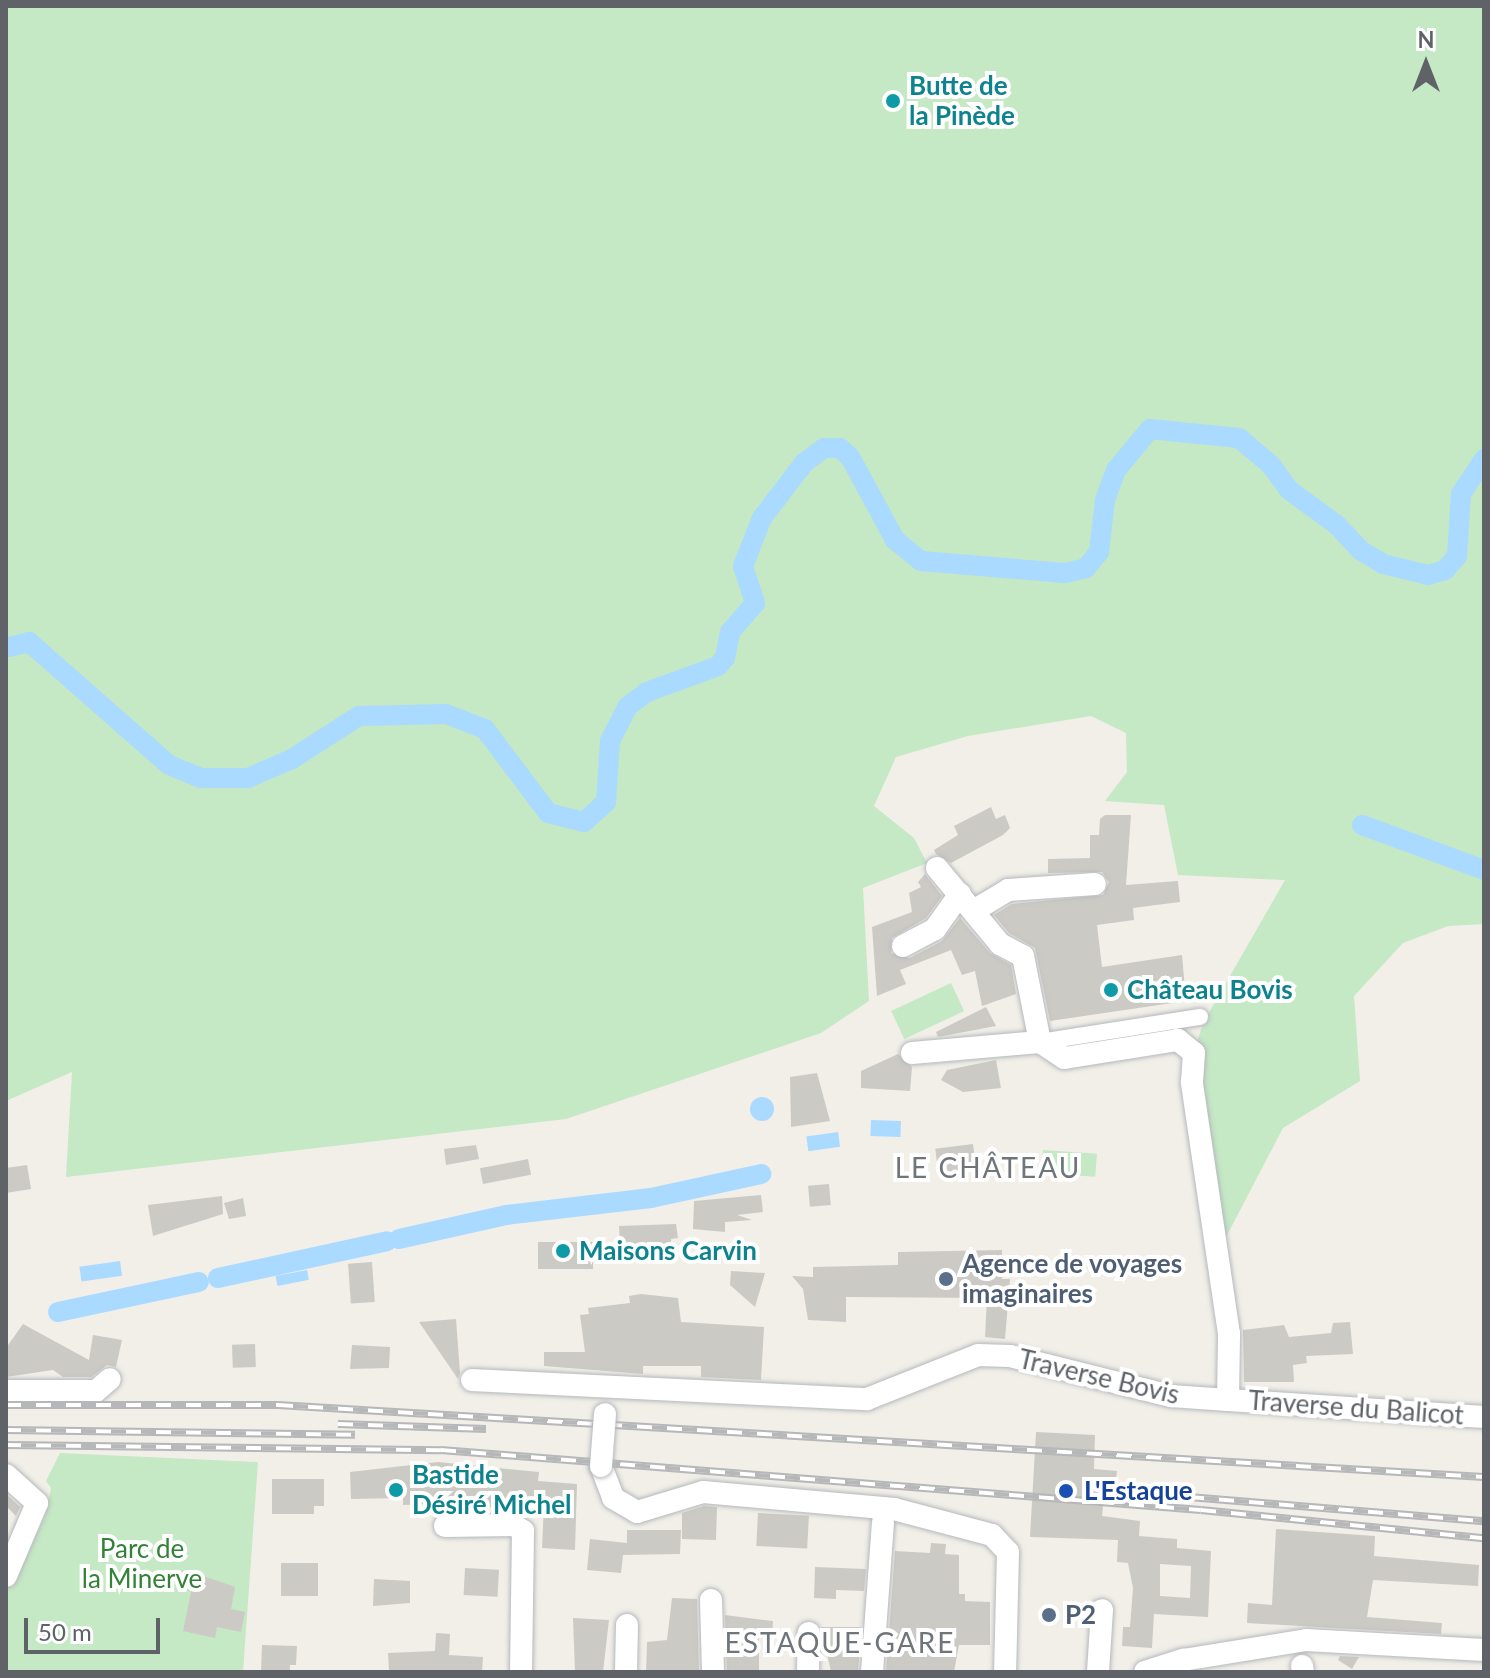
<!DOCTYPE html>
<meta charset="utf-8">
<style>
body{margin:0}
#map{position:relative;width:1490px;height:1678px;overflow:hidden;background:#f1efe8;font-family:Lato,sans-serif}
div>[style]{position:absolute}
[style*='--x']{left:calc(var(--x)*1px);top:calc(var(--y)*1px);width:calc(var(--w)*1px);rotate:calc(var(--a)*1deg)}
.green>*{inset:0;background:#c5e8c5;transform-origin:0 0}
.water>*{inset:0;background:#aadaff;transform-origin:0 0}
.round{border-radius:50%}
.canal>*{height:20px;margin:-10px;padding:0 10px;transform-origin:10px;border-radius:10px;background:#aadaff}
.building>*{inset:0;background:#cccac5;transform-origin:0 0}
.roads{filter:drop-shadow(0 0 2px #b5b8bc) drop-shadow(0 0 2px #b5b8bc)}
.pedestrian>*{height:16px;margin:-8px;padding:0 8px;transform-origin:8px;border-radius:8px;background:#fff}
.minor>*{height:22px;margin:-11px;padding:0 11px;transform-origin:11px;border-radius:11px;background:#fff}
.rail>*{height:8px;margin-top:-4px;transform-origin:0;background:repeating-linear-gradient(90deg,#fff 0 15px,#b6b7b8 0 30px);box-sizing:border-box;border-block:2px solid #b6b7b8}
.bridges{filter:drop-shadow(0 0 2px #b5b8bc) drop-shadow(0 0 2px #b5b8bc)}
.minor-bridge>*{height:22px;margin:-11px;padding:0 11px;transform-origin:11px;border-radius:11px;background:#fff}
.dots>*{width:22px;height:22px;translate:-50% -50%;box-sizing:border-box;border:4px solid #fff;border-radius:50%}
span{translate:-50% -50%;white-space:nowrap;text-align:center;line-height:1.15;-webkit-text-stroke:8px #fff;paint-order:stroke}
.culture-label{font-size:26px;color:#0d838f;font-weight:700}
.left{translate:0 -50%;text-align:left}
.service-label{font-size:26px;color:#4e5e75;font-weight:700}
.street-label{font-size:26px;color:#5f6368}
.transit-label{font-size:26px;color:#164399;font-weight:700}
.park-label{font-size:26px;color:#348238}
.neighbourhood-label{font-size:28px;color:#70757a;letter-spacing:2px}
.frame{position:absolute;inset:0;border:8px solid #5f6368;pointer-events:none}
.north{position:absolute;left:1386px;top:24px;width:80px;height:80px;-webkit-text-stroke:6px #fff;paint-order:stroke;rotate:0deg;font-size:22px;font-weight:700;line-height:32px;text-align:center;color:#5f6368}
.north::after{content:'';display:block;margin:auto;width:28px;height:36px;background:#5f6368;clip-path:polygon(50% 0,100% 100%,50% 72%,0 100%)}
.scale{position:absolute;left:24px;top:1618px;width:136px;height:36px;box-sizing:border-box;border:4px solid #5f6368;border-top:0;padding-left:10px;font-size:24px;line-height:28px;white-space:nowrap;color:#5f6368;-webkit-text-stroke:6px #fff;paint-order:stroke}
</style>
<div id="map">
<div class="green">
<div style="clip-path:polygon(6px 6px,1484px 6px,1484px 924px,1448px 926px,1403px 943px,1354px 996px,1360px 1081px,1283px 1128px,1225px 1239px,1188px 1071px,1203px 1023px,1285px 880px,1178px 875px,1164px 805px,1105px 801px,1127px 772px,1126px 733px,1091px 716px,968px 736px,896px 757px,874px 806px,914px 838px,927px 863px,863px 888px,869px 1001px,821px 1033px,566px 1119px,66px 1177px,72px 1072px,6px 1101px)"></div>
<div style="left:951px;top:983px;width:31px;height:66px;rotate:65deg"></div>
<div style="left:1043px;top:1150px;width:54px;height:23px;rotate:4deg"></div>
<div style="clip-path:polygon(60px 1453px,258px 1462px,243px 1672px,6px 1672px,6px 1586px,13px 1587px,45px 1516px,51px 1488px,46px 1481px)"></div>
</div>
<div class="water">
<div class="round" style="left:750px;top:1097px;width:24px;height:24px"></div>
<div style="left:871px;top:1120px;width:30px;height:16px;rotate:2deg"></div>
<div style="left:838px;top:1132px;width:15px;height:32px;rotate:82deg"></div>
<div style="left:120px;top:1261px;width:15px;height:41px;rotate:82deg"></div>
<div style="left:307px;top:1270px;width:10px;height:32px;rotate:79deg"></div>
</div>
<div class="canal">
<div style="--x:9;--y:647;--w:21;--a:-14"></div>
<div style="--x:29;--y:642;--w:186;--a:41.3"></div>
<div style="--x:169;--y:765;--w:35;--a:22"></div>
<div style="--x:201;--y:778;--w:47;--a:0"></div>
<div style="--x:248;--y:778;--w:48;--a:-23.4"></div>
<div style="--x:292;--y:759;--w:80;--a:-32.7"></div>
<div style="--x:359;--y:716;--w:87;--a:-1.3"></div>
<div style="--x:446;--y:714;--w:42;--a:21"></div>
<div style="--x:485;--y:729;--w:105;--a:53.1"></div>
<div style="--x:548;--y:813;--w:37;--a:14"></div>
<div style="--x:584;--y:822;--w:30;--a:-42"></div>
<div style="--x:606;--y:802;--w:61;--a:-86.2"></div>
<div style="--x:610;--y:741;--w:38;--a:-63"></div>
<div style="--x:627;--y:707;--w:25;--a:-37"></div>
<div style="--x:647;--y:692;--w:76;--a:-20.1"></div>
<div style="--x:718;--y:666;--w:11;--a:-49"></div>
<div style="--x:725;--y:658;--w:26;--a:-79"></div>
<div style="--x:730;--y:632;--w:38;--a:-49"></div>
<div style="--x:755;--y:603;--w:39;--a:-108"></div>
<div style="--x:743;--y:566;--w:52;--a:-68.4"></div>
<div style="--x:762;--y:518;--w:69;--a:-52.6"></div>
<div style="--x:804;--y:463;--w:25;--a:-37"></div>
<div style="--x:824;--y:448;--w:16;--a:0"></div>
<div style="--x:840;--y:448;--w:13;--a:42"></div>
<div style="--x:850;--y:457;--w:94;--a:61.5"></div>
<div style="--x:895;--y:540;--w:33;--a:39"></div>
<div style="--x:921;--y:561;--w:144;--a:4.8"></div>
<div style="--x:1065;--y:573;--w:22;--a:-13"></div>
<div style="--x:1086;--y:568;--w:21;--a:-51"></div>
<div style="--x:1099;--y:552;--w:52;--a:-83.4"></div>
<div style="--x:1105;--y:500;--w:32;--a:-70"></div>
<div style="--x:1116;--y:470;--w:53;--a:-50.3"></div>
<div style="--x:1150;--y:429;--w:89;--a:5.8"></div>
<div style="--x:1239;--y:438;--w:42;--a:40.2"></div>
<div style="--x:1271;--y:465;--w:31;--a:54"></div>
<div style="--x:1289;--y:490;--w:59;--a:36.1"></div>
<div style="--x:1337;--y:525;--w:34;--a:47"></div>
<div style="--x:1360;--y:550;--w:27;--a:31"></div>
<div style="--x:1383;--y:564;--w:46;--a:13.7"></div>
<div style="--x:1428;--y:575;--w:18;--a:-16"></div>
<div style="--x:1445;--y:570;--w:18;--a:-49"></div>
<div style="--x:1457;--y:556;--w:62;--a:-86.3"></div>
<div style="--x:1461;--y:494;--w:42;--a:-56.7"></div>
<div style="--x:1362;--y:825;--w:130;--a:20.2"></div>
<div style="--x:399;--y:1239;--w:110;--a:-12.6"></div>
<div style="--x:506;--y:1215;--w:146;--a:-6.7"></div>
<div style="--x:651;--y:1198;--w:113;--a:-12.3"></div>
<div style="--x:218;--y:1278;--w:173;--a:-12.3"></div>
<div style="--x:58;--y:1312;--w:144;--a:-12"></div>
</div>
<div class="building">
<div style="clip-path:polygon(991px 807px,996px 819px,1005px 815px,1010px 828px,1003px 835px,951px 863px,936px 854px,934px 850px,958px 835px,954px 826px)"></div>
<div style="clip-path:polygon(1105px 815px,1131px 815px,1126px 885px,1178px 881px,1180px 902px,1133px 908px,1134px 920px,1097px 925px,1102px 967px,1182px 955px,1186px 1001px,1050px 1021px,1035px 948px,1009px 933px,994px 915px,1012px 904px,1103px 895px,1109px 882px,1102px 872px,1048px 873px,1048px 859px,1090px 858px,1090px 835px,1099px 835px,1100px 819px)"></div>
<div style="clip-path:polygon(925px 874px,942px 896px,926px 918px,892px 938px,891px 953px,910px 958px,942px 941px,960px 918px,990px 953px,1011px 965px,1016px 994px,982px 1006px,975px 971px,962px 975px,951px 950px,900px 970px,906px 984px,877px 996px,872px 927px,912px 912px,909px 893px,921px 887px,918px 882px)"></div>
<div style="clip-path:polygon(986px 1007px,996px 1026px,938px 1037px,936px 1032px)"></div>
<div style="clip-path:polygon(898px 1054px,912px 1067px,910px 1091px,861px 1088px,861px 1071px)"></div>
<div style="clip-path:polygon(996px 1060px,1001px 1088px,963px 1092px,941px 1080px,947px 1070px)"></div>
<div style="clip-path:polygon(817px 1073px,830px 1121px,791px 1127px,790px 1077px)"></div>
<div style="left:973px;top:1144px;width:25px;height:38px;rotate:83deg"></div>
<div style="clip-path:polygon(476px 1145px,479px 1159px,446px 1165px,444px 1149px)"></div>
<div style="left:528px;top:1159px;width:16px;height:49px;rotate:79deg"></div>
<div style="clip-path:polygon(27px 1165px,31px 1189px,6px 1193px,6px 1168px)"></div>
<div style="left:829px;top:1184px;width:21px;height:21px;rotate:85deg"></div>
<div style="clip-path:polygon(761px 1195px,763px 1212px,737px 1215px,752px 1220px,725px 1222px,725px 1232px,693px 1229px,694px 1201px)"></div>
<div style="clip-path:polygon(222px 1196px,223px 1214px,153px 1236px,148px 1205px)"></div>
<div style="clip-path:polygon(243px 1198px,246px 1216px,229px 1219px,224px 1203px)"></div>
<div style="clip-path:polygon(676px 1224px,678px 1238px,671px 1239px,671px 1244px,620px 1245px,619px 1226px)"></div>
<div style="left:538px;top:1242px;width:55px;height:27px"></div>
<div style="clip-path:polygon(1002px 1250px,1002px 1279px,1010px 1279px,1005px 1339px,985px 1337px,987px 1298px,846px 1297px,846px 1322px,808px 1320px,803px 1289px,792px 1276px,813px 1277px,813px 1267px,898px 1265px,898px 1252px)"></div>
<div style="left:372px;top:1262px;width:40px;height:24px;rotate:86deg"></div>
<div style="clip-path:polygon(731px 1271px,765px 1273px,755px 1307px,730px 1285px)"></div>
<div style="clip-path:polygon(641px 1294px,678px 1298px,681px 1322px,764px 1327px,761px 1380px,701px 1377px,701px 1366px,643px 1366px,643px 1374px,544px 1366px,544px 1352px,585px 1352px,580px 1315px,589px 1314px,588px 1308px,630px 1303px,629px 1296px)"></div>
<div style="clip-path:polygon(456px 1319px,460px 1373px,458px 1379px,419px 1322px)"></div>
<div style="clip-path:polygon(1350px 1322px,1353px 1354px,1306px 1356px,1307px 1363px,1293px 1365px,1294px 1382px,1244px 1382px,1243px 1330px,1284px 1325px,1289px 1337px,1331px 1333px,1333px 1323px)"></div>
<div style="clip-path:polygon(23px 1324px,89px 1360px,93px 1335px,122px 1340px,116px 1367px,107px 1365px,91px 1377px,63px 1377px,53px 1370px,6px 1377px,6px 1348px)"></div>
<div style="left:255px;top:1344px;width:23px;height:23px;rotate:88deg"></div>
<div style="clip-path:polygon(352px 1345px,390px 1347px,389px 1368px,350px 1369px)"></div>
<div style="clip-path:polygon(evenodd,1036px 1432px,1095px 1435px,1094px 1469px,1117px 1471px,1115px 1487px,1105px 1486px,1102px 1516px,1140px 1521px,1139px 1536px,1177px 1539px,1177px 1548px,1211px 1551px,1208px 1617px,1154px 1614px,1152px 1648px,1122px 1646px,1123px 1627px,1130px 1627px,1133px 1588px,1128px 1563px,1117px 1562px,1118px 1540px,1030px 1537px,1036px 1432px,1160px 1564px,1191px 1566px,1190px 1598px,1160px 1596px,1160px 1564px)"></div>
<div style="clip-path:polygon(438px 1462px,539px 1472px,538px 1481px,577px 1484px,575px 1550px,542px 1548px,544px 1504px,454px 1510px,453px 1503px,403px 1505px,403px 1498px,351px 1499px,350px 1472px)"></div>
<div style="clip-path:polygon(272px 1479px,324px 1479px,324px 1506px,314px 1506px,314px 1514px,272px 1514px)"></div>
<div style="clip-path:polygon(6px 1494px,20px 1507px,16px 1516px,6px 1506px)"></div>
<div style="clip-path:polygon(704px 1506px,717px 1507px,716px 1540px,682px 1539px,682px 1513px)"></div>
<div style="left:758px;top:1513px;width:51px;height:33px;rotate:3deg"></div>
<div style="clip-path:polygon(1276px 1529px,1375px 1536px,1374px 1556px,1479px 1565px,1478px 1586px,1373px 1580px,1367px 1617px,1442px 1623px,1441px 1634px,1247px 1623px,1248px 1603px,1272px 1605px)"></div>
<div style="clip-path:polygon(627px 1530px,681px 1530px,680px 1554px,623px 1555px,621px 1573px,587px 1570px,590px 1539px,627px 1543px)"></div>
<div style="clip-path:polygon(931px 1543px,946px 1544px,945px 1554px,959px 1555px,959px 1594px,965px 1594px,965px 1601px,990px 1602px,990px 1645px,959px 1645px,954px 1672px,886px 1672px,895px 1551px,930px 1553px)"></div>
<div style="left:281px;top:1563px;width:37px;height:33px"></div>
<div style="left:135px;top:1564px;width:15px;height:13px;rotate:48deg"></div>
<div style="clip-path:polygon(815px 1567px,866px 1569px,864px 1591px,836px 1590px,836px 1599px,814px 1598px)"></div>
<div style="left:465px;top:1568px;width:34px;height:27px;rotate:3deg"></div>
<div style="clip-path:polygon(195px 1573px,235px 1587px,231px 1609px,245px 1612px,241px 1632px,217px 1627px,215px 1638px,183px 1631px)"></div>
<div style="clip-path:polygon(374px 1579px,410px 1581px,410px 1603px,373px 1606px)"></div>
<div style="clip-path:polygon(672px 1598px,697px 1599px,699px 1672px,646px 1672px,647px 1642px,667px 1640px)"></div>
<div style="clip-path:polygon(725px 1615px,773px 1621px,772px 1639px,759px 1639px,759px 1672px,727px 1672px)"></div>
<div style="clip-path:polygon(573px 1618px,609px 1620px,603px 1672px,575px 1672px)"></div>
<div style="clip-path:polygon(821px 1627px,861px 1627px,858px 1672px,831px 1672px)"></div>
<div style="clip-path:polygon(436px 1633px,450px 1634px,449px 1655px,483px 1657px,482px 1672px,389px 1672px,388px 1653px,435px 1651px)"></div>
<div style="clip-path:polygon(262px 1645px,297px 1646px,296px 1665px,290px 1665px,290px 1672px,261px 1672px)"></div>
<div style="clip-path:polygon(1340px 1656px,1359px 1657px,1352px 1669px,1338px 1660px)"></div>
</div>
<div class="roads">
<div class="pedestrian">
<div style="--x:1040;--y:1042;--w:162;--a:-8.9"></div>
</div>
<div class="minor">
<div style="--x:937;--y:868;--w:99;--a:50.3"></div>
<div style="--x:1000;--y:944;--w:26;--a:28"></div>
<div style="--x:1023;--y:956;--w:88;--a:78.8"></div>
<div style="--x:975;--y:910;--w:39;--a:-31"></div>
<div style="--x:1008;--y:890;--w:87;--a:-3.9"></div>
<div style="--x:903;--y:946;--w:36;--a:-28"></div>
<div style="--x:935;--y:929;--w:43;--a:-54.5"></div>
<div style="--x:912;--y:1053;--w:128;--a:-4.9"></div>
<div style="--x:472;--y:1380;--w:395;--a:2.8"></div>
<div style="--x:867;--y:1399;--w:119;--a:-21.6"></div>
<div style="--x:978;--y:1355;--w:32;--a:2"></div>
<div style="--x:1010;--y:1356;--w:166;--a:14"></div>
<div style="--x:1171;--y:1396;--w:57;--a:4"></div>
<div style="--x:1228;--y:1400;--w:66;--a:-89.1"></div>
<div style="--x:1229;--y:1334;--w:255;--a:-98.4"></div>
<div style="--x:1192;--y:1082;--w:29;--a:-86"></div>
<div style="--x:1194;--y:1053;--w:21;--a:-141"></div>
<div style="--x:1178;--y:1040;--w:115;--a:171"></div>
<div style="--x:1064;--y:1058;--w:29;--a:-146"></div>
<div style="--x:6;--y:1391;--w:90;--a:0"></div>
<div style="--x:96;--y:1391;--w:18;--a:-41"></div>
<div style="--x:1228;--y:1400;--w:257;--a:3.8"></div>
<div style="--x:601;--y:1466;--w:34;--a:69"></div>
<div style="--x:613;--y:1498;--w:28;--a:30"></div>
<div style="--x:637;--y:1512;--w:69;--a:-16.9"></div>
<div style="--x:703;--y:1492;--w:192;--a:5.1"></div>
<div style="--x:894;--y:1509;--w:101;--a:14.9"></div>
<div style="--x:992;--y:1535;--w:23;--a:47"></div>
<div style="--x:1008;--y:1552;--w:120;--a:91.4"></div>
<div style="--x:6;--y:1475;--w:42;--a:42.1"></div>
<div style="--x:37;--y:1503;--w:79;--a:113"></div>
<div style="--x:445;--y:1526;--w:69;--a:-0.8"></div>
<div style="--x:514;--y:1525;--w:11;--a:34"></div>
<div style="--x:523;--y:1531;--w:141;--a:90.8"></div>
<div style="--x:711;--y:1600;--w:72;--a:88.4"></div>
<div style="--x:1302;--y:1666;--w:6;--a:81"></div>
<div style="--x:626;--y:1672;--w:47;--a:-88.8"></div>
<div style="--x:808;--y:1672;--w:39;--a:-89"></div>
<div style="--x:872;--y:1672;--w:150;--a:-85.8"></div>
<div style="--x:1098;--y:1672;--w:62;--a:-86.3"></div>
<div style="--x:1145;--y:1672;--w:40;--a:-18"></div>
<div style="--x:1183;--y:1660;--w:125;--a:-9.2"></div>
<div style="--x:1306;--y:1640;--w:178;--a:3.2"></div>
</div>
</div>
<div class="rail">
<div style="--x:6;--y:1405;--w:272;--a:0"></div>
<div style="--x:278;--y:1405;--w:1208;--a:3.42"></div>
<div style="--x:338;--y:1424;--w:148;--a:1.9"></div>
<div style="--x:6;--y:1430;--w:349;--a:0.8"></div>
<div style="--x:6;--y:1445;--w:435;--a:0.7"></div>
<div style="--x:441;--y:1450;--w:762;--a:4.51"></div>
<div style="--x:1201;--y:1510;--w:284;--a:5.7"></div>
<div style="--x:1189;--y:1497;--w:296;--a:4.7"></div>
</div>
<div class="bridges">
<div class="minor-bridge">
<div style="--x:601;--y:1466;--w:52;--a:-85.6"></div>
</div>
</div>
<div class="dots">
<div style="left:893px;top:101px;background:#0f9aa8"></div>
<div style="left:1111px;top:990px;background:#0f9aa8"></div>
<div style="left:563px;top:1251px;background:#0f9aa8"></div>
<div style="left:946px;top:1279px;background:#5c6f8a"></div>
<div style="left:396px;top:1490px;background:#0f9aa8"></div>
<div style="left:1066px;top:1491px;background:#1a4fb4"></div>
<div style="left:1049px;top:1615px;background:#5c6f8a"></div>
</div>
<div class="culture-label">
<span class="left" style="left:909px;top:101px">Butte de<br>la Pinède</span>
<span class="left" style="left:1127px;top:990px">Château Bovis</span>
<span class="left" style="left:579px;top:1251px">Maisons Carvin</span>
<span class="left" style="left:412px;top:1490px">Bastide<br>Désiré Michel</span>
</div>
<div class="service-label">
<span class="left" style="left:962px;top:1279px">Agence de voyages<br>imaginaires</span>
<span class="left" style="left:1065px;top:1615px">P2</span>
</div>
<div class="street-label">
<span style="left:1099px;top:1377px;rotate:13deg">Traverse Bovis</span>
<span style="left:1356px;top:1408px;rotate:4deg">Traverse du Balicot</span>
</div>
<div class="transit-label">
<span class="left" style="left:1084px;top:1491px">L'Estaque</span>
</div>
<div class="park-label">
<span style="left:142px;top:1564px">Parc de<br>la Minerve</span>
</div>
<div class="neighbourhood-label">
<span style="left:988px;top:1167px">LE CHÂTEAU</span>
<span style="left:840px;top:1642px">ESTAQUE-GARE</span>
</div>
<div class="frame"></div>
<div class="north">N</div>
<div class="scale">50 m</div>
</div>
